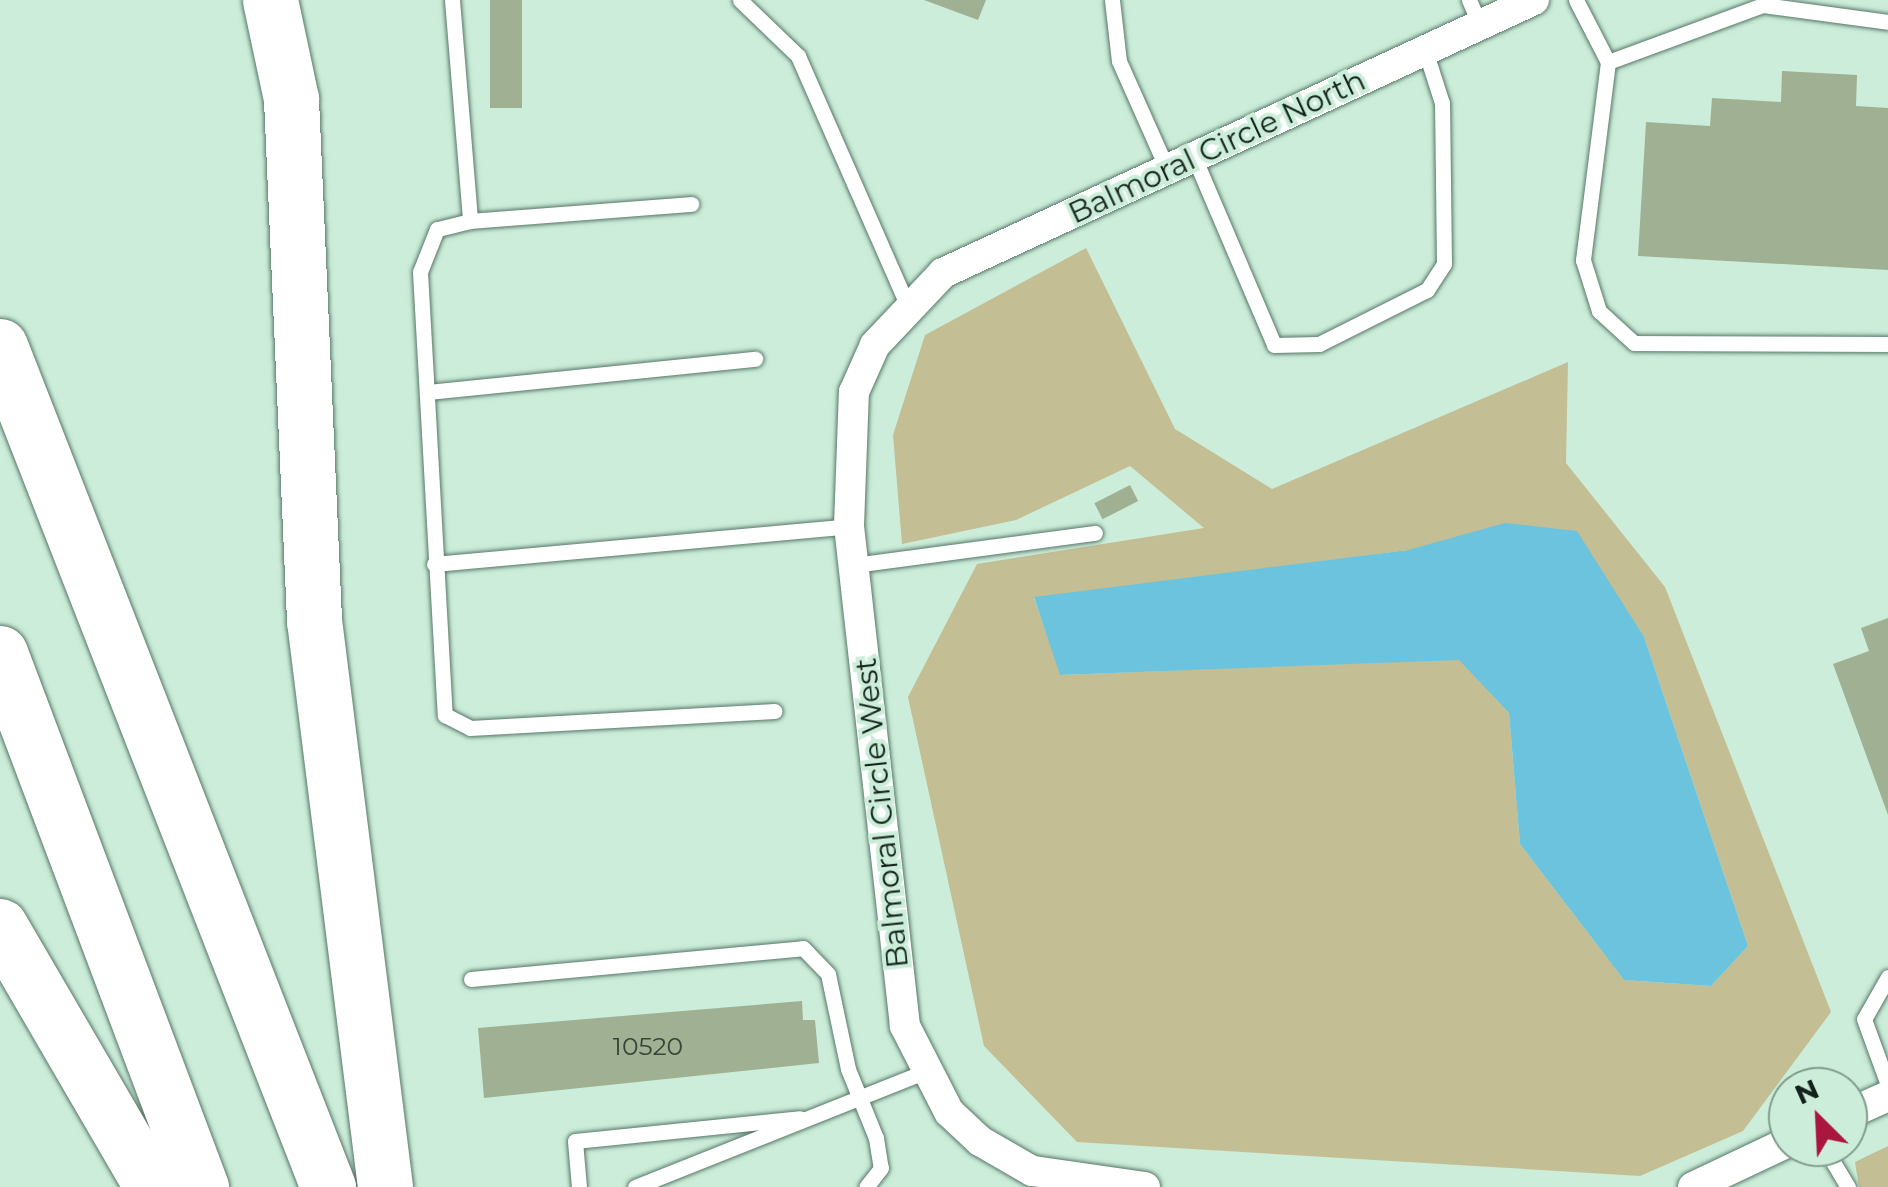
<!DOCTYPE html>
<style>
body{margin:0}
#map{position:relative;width:1888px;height:1187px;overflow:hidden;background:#cbedda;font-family:Montserrat,sans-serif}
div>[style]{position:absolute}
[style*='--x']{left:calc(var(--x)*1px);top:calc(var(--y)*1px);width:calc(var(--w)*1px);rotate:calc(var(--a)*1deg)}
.green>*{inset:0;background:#c3be93}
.water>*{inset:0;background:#6cc3dd}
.building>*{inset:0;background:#a0b093;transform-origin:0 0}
.roads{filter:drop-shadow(0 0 2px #587767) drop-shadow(0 0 2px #587767)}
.service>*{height:15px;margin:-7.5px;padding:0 7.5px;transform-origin:7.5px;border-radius:7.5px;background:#fff}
.minor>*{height:30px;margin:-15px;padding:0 15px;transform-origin:15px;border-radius:15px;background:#fff}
.motorway>*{height:55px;margin:-27.5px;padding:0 27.5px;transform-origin:27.5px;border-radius:27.5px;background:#fff}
span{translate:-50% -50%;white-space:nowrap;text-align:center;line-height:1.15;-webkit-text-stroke:8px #cbedda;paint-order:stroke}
.number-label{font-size:25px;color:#374538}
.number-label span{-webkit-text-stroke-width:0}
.street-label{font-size:30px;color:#14211a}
.north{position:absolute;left:1768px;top:1067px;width:100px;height:100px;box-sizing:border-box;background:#cbedda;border:2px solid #829b8d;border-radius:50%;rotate:336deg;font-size:28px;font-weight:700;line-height:40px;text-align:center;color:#14211a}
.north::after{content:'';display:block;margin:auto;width:35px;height:45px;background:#ab163f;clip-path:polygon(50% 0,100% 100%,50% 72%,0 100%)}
</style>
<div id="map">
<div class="green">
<div style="clip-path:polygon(evenodd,1086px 248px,1175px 429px,1272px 489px,1568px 362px,1566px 463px,1665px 587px,1831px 1012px,1743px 1131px,1640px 1176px,1077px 1142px,984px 1046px,908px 697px,977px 564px,1204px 528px,1130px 466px,1016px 520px,902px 544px,893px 435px,925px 335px,1086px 248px,1408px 550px,1644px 637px,1748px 946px,1711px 986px,1624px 980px,1520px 844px,1509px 713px,1459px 659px,1061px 675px,1034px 598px,1408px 550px)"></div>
<div style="clip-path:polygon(1888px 1146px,1888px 1187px,1859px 1187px,1855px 1162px)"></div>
</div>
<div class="water">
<div style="clip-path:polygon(1505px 523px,1577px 531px,1644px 637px,1748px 946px,1711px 986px,1624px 980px,1520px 844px,1509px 713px,1459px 660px,1060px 675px,1034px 597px,1408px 550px)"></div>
</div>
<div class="building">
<div style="left:490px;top:0;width:32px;height:108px"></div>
<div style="clip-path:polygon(924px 0,986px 0,978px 20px)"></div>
<div style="clip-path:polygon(1782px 71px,1857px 75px,1856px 106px,1888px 108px,1888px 270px,1638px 256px,1646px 122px,1710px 126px,1712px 98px,1781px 102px)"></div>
<div style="left:1130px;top:485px;width:18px;height:40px;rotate:63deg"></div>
<div style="clip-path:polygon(1888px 618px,1888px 815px,1833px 664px,1869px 651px,1861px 628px)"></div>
<div style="clip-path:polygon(802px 1001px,803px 1020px,815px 1020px,819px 1063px,484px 1098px,478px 1028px)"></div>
</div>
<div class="roads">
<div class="service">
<div style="--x:452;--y:0;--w:222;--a:85.3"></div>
<div style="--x:470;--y:221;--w:34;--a:166"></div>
<div style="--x:437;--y:229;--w:46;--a:111.6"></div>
<div style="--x:420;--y:272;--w:444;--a:86.8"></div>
<div style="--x:445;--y:715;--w:28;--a:27"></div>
<div style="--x:470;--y:728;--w:305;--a:-3.2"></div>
<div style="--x:740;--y:0;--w:81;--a:44"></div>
<div style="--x:798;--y:56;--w:271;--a:66.3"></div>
<div style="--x:1112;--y:0;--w:61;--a:83.5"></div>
<div style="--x:1119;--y:61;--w:120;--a:66"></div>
<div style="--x:1469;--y:0;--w:27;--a:66"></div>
<div style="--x:1576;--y:0;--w:70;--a:62.7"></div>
<div style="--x:1608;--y:62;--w:200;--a:97.2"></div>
<div style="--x:1583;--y:260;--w:53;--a:72.6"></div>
<div style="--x:1599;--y:311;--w:47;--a:42.4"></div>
<div style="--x:1634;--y:343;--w:254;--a:0.2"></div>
<div style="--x:1608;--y:62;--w:165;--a:-20.2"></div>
<div style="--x:1763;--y:5;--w:126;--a:7.7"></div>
<div style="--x:1194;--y:157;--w:204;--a:66.9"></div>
<div style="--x:1274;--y:345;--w:45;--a:-1.3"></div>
<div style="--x:1319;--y:344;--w:121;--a:-26.6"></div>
<div style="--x:1427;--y:290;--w:31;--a:-57"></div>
<div style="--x:1444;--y:264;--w:161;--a:-90.7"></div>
<div style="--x:1442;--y:103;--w:56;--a:-107.8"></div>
<div style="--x:470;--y:221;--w:222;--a:-4.4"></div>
<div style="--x:428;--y:392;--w:329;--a:-5.8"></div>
<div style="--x:434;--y:564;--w:417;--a:-5.2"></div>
<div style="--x:854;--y:565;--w:243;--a:-7.6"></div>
<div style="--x:1888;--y:977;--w:48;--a:119.7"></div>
<div style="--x:1864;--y:1019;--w:70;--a:70"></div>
<div style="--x:471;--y:979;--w:333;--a:-5.3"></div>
<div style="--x:803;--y:948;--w:36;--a:46"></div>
<div style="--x:828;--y:974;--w:97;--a:78.1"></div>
<div style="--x:848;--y:1069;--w:74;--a:67.9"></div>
<div style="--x:876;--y:1138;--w:30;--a:81"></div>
<div style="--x:881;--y:1168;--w:24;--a:128"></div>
<div style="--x:1824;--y:1147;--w:47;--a:59"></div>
<div style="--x:579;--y:1187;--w:46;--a:-95"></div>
<div style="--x:575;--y:1141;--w:226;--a:-5.8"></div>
<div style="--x:635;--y:1187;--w:313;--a:-21.7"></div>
</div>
<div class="minor">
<div style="--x:1848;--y:1114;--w:44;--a:-24.2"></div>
<div style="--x:1145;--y:1187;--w:114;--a:-171.9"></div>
<div style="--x:1032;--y:1171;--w:60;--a:-150"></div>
<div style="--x:980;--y:1141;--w:42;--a:-136.9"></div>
<div style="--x:949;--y:1112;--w:97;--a:-117.1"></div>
<div style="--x:905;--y:1026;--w:503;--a:-96.39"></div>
<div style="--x:849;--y:526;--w:134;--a:-87.9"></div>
<div style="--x:854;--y:392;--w:51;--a:-65.9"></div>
<div style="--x:875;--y:345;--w:99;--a:-46.6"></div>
<div style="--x:943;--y:273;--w:651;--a:-24.79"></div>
<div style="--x:1693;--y:1187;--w:105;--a:-25.3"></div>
</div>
<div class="motorway">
<div style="--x:270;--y:0;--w:101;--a:78"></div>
<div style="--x:291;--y:99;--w:522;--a:87.47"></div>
<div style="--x:314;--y:620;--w:571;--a:82.86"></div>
<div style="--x:0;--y:346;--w:903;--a:68.69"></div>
<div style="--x:0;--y:653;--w:571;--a:69.37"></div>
<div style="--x:0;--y:926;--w:302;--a:59.8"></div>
</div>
</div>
<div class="number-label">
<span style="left:648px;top:1046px">10520</span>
</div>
<div class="street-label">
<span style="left:1217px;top:147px;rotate:-25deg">Balmoral Circle North</span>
<span style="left:882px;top:813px;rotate:-96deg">Balmoral Circle West</span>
</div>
<div class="north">N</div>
</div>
